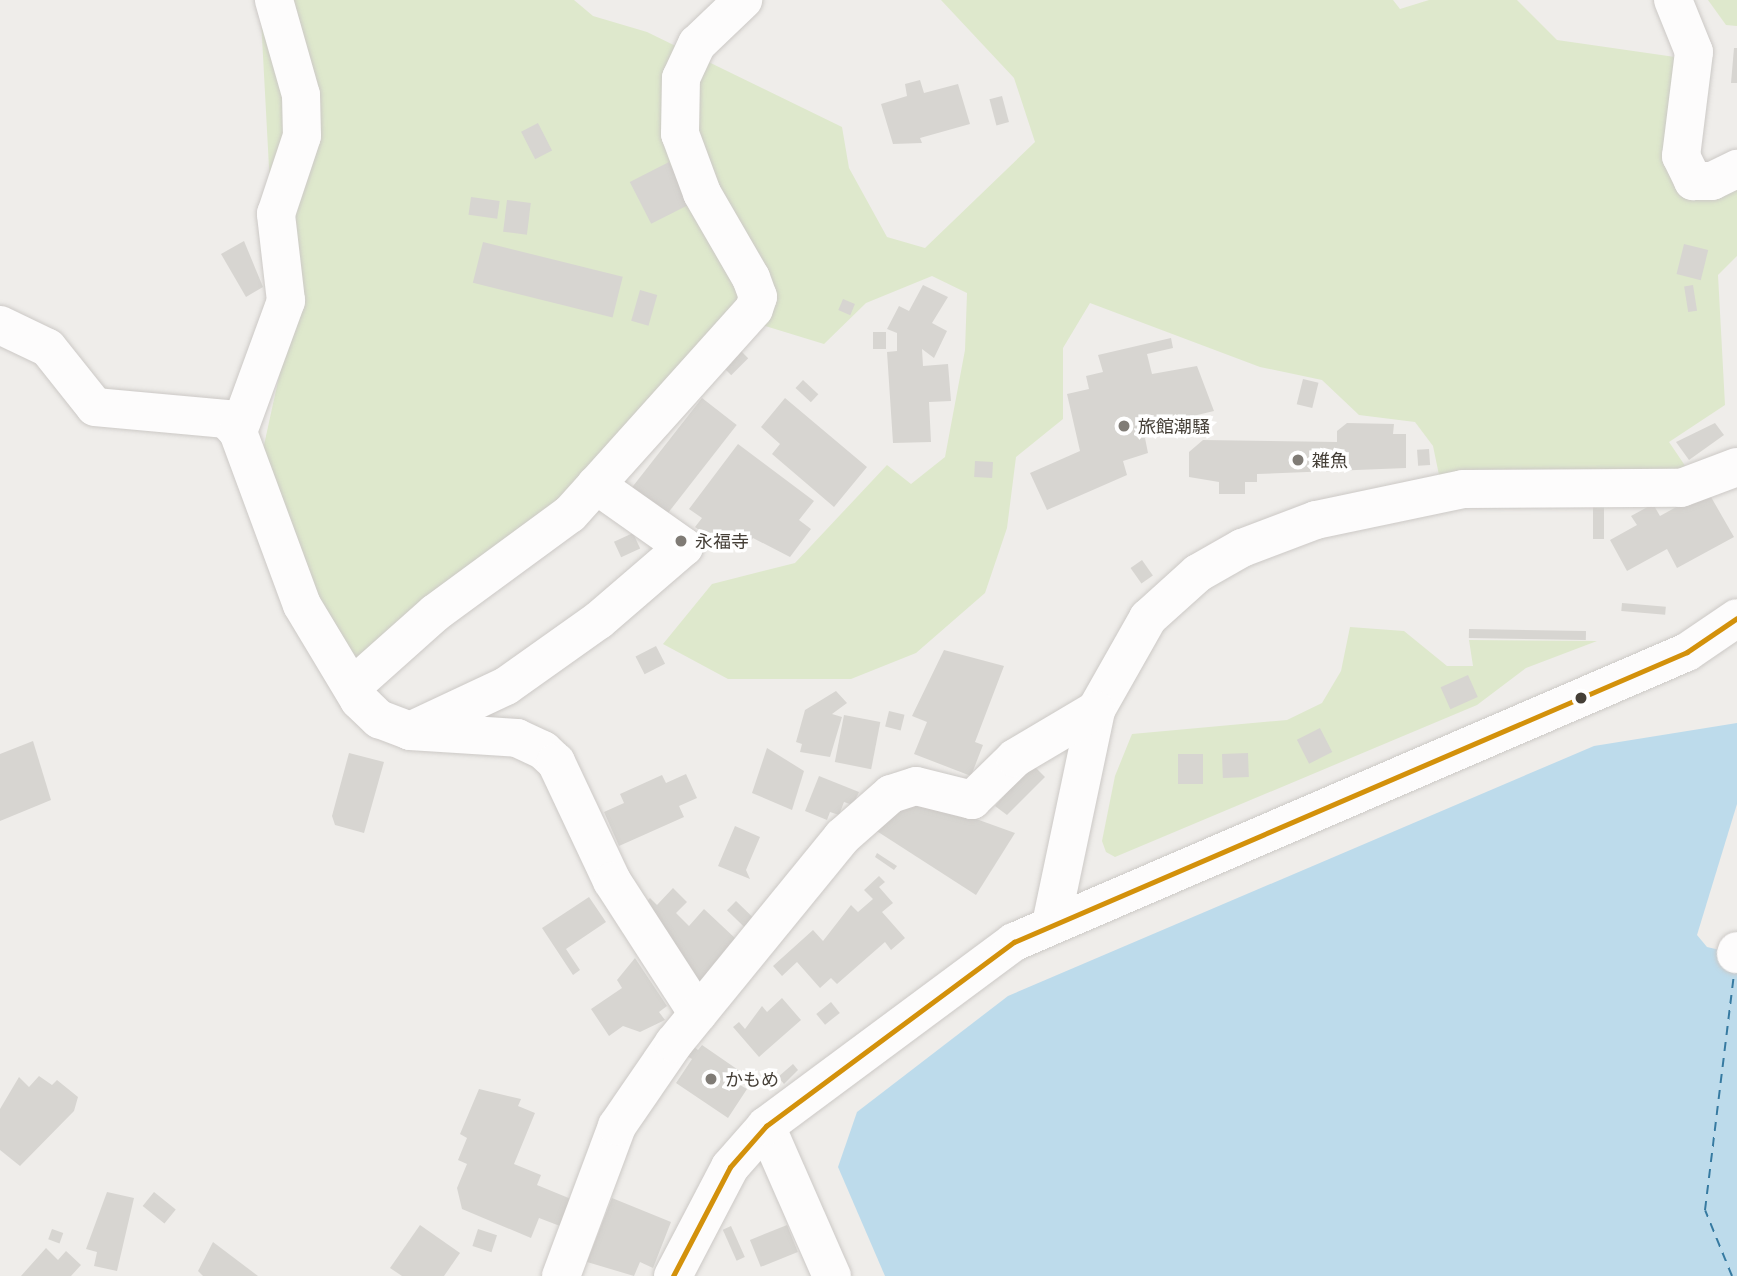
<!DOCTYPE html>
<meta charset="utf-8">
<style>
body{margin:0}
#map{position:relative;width:1737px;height:1276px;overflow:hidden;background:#efedea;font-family:"Noto Sans","Noto Sans JP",sans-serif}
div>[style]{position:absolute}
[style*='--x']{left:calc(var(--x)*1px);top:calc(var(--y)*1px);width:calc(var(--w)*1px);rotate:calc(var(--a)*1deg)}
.green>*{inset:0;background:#dee8cc}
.water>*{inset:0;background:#bddbeb}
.pier>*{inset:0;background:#efedea}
.ferry>*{height:2px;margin-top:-1px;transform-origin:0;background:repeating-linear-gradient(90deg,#367aa1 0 9px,transparent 0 16px)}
.building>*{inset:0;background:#d7d5d1;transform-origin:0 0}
.roads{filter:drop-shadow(0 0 2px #ccc9c6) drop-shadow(0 0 2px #ccc9c6)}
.minor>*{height:38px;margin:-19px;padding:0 19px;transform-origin:19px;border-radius:19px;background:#fdfcfc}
.bus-1>*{height:5px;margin:-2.5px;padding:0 2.5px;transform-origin:2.5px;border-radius:2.5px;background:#d3910b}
.dots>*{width:19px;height:19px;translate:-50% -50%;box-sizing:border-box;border:4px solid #fff;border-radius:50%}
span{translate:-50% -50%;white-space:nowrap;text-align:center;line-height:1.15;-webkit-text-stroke:7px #fff;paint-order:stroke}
.poi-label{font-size:18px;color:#453f37}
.left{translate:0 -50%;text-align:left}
</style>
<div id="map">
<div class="green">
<div style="clip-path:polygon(260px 0,574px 0,593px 16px,647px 32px,842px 127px,849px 168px,887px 237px,925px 248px,1035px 142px,1014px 78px,941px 0,1393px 0,1400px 9px,1429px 0,1517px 0,1557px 40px,1675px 57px,1672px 158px,1737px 181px,1737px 256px,1718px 275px,1725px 405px,1669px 442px,1690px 473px,1439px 475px,1433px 446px,1415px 422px,1359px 415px,1322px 380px,1260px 367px,1090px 303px,1063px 348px,1063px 419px,1016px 457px,1007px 528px,985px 593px,916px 653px,851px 679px,728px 679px,663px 644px,712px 584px,795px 563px,887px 465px,911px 484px,945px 457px,965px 350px,967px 293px,932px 276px,866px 303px,824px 344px,733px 316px,558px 510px,352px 664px,257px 477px,280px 372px)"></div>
<div style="clip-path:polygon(1708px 0,1737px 0,1737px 26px,1726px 25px)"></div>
<div style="clip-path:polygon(1350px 627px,1404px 631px,1447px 666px,1473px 666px,1469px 640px,1597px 641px,1526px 668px,1477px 705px,1115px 857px,1106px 852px,1102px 841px,1115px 776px,1132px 734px,1287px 720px,1322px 703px,1341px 671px)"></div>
</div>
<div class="water">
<div style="clip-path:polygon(1737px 723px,1737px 1276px,885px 1276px,838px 1167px,857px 1112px,1008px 996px,1594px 746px)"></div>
</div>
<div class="pier">
<div style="clip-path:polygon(1737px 804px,1737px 954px,1707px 947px,1697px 935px)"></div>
</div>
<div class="ferry">
<div style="--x:1732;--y:1276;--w:71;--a:-112.2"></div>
<div style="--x:1705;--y:1210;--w:239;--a:-83"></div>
</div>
<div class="building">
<div style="clip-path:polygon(1734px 48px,1737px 48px,1737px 83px,1731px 83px)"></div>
<div style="clip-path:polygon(920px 80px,924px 93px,958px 84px,970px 124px,920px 138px,922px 143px,893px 144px,881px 104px,907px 96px,905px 84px)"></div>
<div style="left:1002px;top:96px;width:27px;height:13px;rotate:75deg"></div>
<div style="left:538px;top:123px;width:31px;height:19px;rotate:63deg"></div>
<div style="left:669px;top:162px;width:47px;height:44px;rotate:63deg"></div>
<div style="left:471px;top:197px;width:29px;height:18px;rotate:8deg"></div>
<div style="left:507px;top:200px;width:24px;height:32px;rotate:7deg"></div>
<div style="clip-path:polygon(244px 241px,263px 287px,246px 297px,221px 254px)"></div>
<div style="left:483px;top:242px;width:144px;height:42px;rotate:14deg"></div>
<div style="left:1684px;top:244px;width:25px;height:31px;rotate:14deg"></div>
<div style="clip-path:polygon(923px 285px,948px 297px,932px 323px,947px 331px,934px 358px,922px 349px,923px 366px,948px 364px,951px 401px,929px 402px,931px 442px,893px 443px,887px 352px,897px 351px,897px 333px,887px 329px,899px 306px,909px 311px)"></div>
<div style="left:1693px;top:285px;width:26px;height:9px;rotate:81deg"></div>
<div style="left:640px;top:290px;width:18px;height:32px;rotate:16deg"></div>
<div style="left:843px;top:299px;width:13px;height:12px;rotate:23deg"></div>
<div style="left:873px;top:332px;width:13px;height:17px"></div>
<div style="clip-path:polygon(1171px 338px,1173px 348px,1147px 354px,1152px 374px,1197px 366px,1214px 411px,1172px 421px,1175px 431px,1145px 438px,1148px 453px,1123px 461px,1127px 475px,1047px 510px,1030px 473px,1080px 451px,1067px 394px,1089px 389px,1086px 376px,1103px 372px,1098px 355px)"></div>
<div style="left:739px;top:349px;width:13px;height:24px;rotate:45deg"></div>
<div style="left:1303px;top:379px;width:16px;height:26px;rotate:14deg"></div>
<div style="left:803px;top:380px;width:21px;height:11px;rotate:43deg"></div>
<div style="left:702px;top:398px;width:44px;height:115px;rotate:38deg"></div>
<div style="clip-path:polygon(785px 398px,867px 467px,834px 507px,772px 454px,780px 444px,761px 427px)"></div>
<div style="clip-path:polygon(1347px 423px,1394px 424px,1393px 434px,1406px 434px,1406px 468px,1257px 474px,1257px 482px,1245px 482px,1245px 494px,1219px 494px,1219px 482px,1189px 477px,1189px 452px,1203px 440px,1337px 442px,1337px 431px)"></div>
<div style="clip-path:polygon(1715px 423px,1724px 435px,1689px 460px,1676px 442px)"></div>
<div style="clip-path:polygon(738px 444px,814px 501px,799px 520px,811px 529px,790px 557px,753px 538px,742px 553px,728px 543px,725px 549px,695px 527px,702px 518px,689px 509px)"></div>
<div style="left:1429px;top:449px;width:16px;height:12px;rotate:86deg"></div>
<div style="left:975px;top:461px;width:18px;height:16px;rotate:3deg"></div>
<div style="clip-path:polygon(1707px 490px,1734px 537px,1677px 568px,1667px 549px,1627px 571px,1610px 540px,1637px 525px,1631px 516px,1653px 504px,1660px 516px)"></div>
<div style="left:1593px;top:505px;width:11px;height:34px"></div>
<div style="left:633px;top:533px;width:17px;height:21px;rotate:65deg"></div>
<div style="left:1142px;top:560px;width:19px;height:14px;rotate:55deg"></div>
<div style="left:1622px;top:603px;width:44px;height:8px;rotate:5deg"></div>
<div style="left:1469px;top:629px;width:117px;height:9px;rotate:1deg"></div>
<div style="left:656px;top:646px;width:20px;height:23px;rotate:63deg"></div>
<div style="clip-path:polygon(944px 650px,1004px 666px,975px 742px,983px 745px,971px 776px,914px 754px,927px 722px,912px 716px)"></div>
<div style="left:1468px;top:675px;width:24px;height:30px;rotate:66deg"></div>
<div style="clip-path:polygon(836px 691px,847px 703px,832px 714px,842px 717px,830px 757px,800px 752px,802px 744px,796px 742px,805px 710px)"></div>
<div style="left:889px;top:711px;width:16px;height:16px;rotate:14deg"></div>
<div style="left:844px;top:715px;width:37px;height:48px;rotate:11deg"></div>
<div style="left:1320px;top:728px;width:27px;height:26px;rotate:63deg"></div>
<div style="clip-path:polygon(33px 741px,51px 800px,0 821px,0 754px)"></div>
<div style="clip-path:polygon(767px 748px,804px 771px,792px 810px,752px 793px)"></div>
<div style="clip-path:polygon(349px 753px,384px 762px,364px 833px,335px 825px,332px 816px)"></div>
<div style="left:1248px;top:753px;width:24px;height:26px;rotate:88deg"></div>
<div style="left:1178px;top:754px;width:25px;height:30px"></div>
<div style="clip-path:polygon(1032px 764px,1045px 777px,1007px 815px,995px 806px)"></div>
<div style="clip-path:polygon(686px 774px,697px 798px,679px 806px,684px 817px,619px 846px,604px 812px,624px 803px,620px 794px,662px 775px,666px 783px)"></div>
<div style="clip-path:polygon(819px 776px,859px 792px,853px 805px,844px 802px,839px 815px,830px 812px,827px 820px,805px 811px)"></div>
<div style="clip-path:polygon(918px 798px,1015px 833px,976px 895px,872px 828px)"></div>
<div style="clip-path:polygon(735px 826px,760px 837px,746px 870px,750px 879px,718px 866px)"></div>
<div style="clip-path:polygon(877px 853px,897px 866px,894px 870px,875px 857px)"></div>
<div style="clip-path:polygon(879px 876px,885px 882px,879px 887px,893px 903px,882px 912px,905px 938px,891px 950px,885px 942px,837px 984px,831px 978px,820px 988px,797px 962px,782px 976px,773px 966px,813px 930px,823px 941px,851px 905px,858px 912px,873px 899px,864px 890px)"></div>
<div style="clip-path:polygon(673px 888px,687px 902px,676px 913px,689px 926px,704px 909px,736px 939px,694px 990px,639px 910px,650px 898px,657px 905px)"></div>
<div style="clip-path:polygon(589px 897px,606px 922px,566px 949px,580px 970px,573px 975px,542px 928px)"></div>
<div style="left:736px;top:901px;width:28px;height:13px;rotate:44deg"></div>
<div style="clip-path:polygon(635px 958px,667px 1006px,659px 1012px,665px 1020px,640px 1032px,623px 1026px,609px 1036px,591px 1009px,622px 988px,617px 980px)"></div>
<div style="clip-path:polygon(782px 998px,801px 1020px,759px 1057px,733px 1027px,739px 1022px,745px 1029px,762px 1006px,767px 1012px)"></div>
<div style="left:831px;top:1002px;width:14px;height:19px;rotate:51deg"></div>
<div style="clip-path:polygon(692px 1045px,698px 1050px,702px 1045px,747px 1076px,740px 1085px,747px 1089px,728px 1118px,676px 1083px,692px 1059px,685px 1055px)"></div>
<div style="clip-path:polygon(793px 1064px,798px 1070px,784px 1084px,778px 1077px)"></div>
<div style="clip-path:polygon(39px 1076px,52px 1085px,57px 1080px,78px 1097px,74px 1111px,20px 1166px,0 1150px,0 1109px,19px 1077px,29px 1087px)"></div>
<div style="clip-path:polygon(479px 1089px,521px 1099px,518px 1106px,535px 1113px,514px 1164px,541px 1175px,537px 1185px,571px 1199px,560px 1226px,539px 1218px,531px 1238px,462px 1209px,457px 1188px,467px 1164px,458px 1160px,467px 1138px,460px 1134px)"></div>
<div style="clip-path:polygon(107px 1192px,134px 1198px,117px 1271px,94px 1266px,97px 1252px,86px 1249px)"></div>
<div style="left:154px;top:1192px;width:28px;height:18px;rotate:39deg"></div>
<div style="clip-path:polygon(612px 1198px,671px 1222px,653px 1268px,640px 1262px,634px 1276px,587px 1262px)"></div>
<div style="clip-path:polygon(420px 1225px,460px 1253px,444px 1276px,402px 1276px,390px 1268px)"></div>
<div style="left:787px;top:1225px;width:29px;height:40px;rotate:68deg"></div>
<div style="left:731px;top:1226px;width:34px;height:9px;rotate:66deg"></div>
<div style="left:52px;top:1229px;width:12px;height:11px;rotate:20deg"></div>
<div style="left:478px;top:1229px;width:20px;height:18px;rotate:18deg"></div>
<div style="clip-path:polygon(213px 1242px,258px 1276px,203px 1276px,198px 1271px)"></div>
<div style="clip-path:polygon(46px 1248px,58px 1260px,66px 1251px,81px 1265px,71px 1276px,21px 1276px)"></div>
</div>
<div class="roads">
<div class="minor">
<div style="--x:1673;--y:0;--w:56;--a:68"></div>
<div style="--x:1694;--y:52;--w:105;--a:97.1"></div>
<div style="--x:1681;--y:156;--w:28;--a:64"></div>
<div style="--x:1693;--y:181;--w:19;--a:0"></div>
<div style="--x:1712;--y:181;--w:28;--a:-26"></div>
<div style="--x:0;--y:325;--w:53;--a:25.6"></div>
<div style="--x:48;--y:348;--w:75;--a:51.5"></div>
<div style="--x:95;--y:407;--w:132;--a:5.2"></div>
<div style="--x:226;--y:419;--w:18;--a:47"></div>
<div style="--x:238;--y:432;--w:184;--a:69.7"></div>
<div style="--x:302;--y:605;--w:111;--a:59"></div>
<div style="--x:359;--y:700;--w:28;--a:44"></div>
<div style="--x:379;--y:719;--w:33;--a:21"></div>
<div style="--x:410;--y:731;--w:107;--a:3.7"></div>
<div style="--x:517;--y:738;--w:29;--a:25"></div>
<div style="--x:543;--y:750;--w:18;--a:43"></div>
<div style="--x:556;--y:762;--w:132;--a:64.8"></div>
<div style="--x:612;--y:881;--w:158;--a:57.1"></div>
<div style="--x:238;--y:432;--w:140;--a:-69.9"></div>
<div style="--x:286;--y:301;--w:88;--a:-96.6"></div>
<div style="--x:276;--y:214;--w:82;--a:-71.6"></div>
<div style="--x:302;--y:136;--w:41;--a:-91.4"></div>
<div style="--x:301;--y:95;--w:99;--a:-105.9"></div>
<div style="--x:352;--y:687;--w:111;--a:-41.7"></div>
<div style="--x:435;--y:613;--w:167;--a:-36.3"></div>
<div style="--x:570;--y:514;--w:275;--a:-48.1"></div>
<div style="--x:754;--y:309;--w:13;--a:-72"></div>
<div style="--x:758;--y:297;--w:20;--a:-110"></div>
<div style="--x:751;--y:278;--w:98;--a:-120"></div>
<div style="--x:702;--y:193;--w:63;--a:-110.4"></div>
<div style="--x:680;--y:134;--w:56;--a:-89"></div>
<div style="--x:681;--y:78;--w:38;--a:-65"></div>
<div style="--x:697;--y:44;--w:64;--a:-43.7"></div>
<div style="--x:410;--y:731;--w:106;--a:-25.1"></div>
<div style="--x:506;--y:686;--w:114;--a:-35.4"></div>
<div style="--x:599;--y:620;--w:112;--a:-40.7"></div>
<div style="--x:684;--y:547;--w:108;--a:-144.8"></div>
<div style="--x:1051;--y:924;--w:219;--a:-78.1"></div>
<div style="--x:1096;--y:710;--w:106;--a:-60.5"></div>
<div style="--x:1148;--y:618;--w:67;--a:-42"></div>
<div style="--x:1198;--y:573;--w:51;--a:-29.6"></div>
<div style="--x:1242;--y:548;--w:79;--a:-20.7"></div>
<div style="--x:1316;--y:520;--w:150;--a:-11.9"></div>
<div style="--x:1463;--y:489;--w:218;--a:-0.3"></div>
<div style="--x:1681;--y:488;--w:60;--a:-20.6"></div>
<div style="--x:1736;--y:954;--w:3;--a:-72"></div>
<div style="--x:766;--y:1126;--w:164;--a:66.3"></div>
<div style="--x:561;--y:1276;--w:160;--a:-69.5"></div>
<div style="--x:617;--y:1126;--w:101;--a:-55.5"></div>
<div style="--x:674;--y:1043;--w:266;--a:-50.8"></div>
<div style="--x:842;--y:837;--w:65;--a:-41.3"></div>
<div style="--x:891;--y:794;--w:26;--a:-18"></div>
<div style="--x:916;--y:786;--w:58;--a:14"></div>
<div style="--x:972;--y:800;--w:60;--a:-44.3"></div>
<div style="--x:1015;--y:758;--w:94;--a:-30.7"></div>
<div style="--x:673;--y:1276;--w:123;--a:-62.4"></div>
<div style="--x:730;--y:1167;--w:55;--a:-48.7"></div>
<div style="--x:766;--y:1126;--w:309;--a:-36.6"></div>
<div style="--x:1014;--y:942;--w:733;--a:-23.31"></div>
<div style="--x:1687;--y:652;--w:60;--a:-34.2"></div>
</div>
</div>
<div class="bus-1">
<div style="--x:673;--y:1276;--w:123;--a:-62.4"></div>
<div style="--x:730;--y:1167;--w:55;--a:-48.7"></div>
<div style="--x:766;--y:1126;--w:309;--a:-36.6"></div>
<div style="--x:1014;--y:942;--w:733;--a:-23.31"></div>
<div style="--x:1687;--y:652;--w:60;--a:-34.2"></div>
</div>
<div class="dots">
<div style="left:1124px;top:426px;background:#807c76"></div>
<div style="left:1298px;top:460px;background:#807c76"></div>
<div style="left:681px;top:541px;background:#807c76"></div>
<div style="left:1581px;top:698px;background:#453f37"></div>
<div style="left:711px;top:1079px;background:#807c76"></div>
</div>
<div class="poi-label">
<span class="left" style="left:1138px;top:426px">旅館潮騒</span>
<span class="left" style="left:1312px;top:460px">雑魚</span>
<span class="left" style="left:695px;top:541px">永福寺</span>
<span class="left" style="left:725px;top:1079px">かもめ</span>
</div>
</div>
